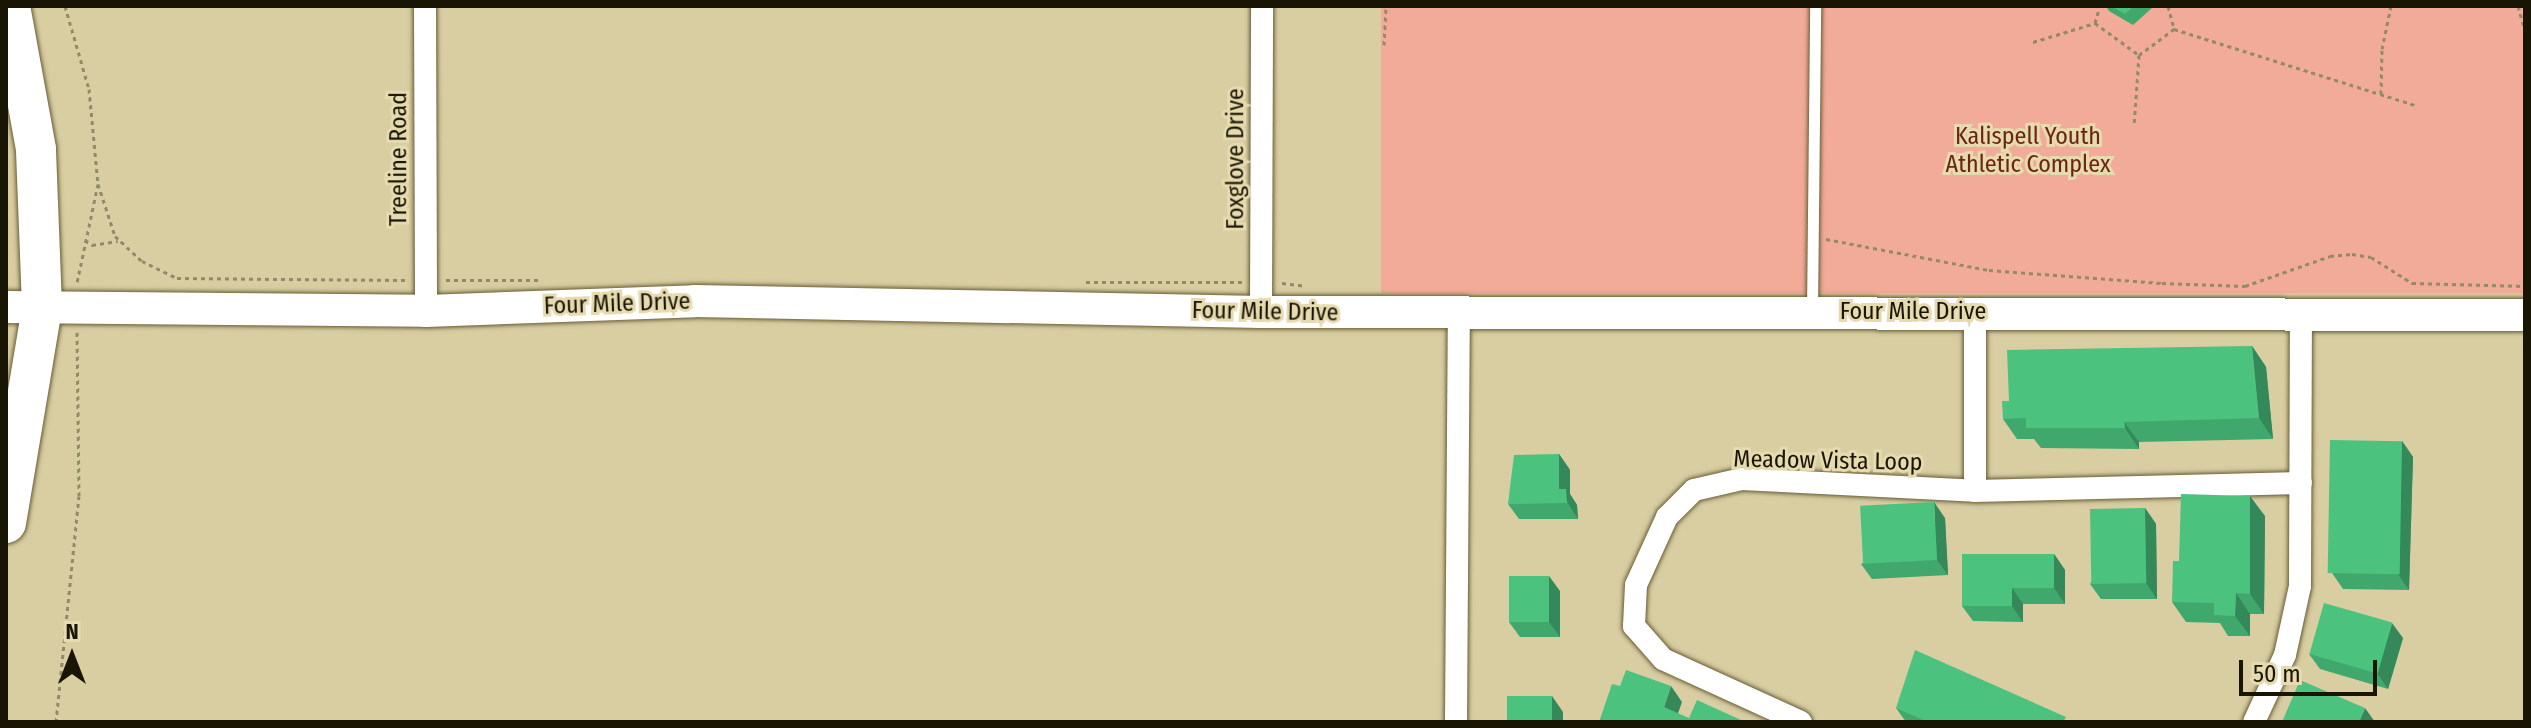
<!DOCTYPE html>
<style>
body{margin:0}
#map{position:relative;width:2531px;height:728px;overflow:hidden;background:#d9cda2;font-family:"Fira Sans Condensed",sans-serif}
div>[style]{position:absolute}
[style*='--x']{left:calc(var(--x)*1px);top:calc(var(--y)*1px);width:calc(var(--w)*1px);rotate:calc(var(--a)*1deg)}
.green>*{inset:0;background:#f2ab98;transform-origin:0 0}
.path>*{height:3px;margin-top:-1.5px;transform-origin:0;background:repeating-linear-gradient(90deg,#938a69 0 4px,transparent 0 8px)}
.roads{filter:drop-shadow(0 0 2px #675d35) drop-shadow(0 0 2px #675d35)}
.lane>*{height:11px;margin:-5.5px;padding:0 5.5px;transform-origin:5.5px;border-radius:5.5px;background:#fff}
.street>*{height:22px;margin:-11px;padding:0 11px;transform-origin:11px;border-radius:11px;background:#fff}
.secondary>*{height:32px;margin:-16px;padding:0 16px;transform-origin:16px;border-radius:16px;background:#fff}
.highway>*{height:40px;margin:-20px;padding:0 20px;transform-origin:20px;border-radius:20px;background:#fff}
.wall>*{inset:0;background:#40a86d}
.shaded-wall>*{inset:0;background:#348859}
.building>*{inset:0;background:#4bc37f;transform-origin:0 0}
span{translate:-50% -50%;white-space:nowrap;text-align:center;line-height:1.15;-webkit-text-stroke:6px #e6daaf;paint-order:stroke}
.park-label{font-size:24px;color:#6c2513}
.street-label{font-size:24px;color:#191505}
.frame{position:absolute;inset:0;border:8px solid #191505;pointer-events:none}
.north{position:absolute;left:32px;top:616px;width:80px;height:80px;-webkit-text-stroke:6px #e6daaf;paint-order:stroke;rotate:0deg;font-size:22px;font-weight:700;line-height:32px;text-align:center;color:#191505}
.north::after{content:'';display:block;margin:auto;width:28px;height:36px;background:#191505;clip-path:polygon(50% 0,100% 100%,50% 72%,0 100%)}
.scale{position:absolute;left:2239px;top:660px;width:138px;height:36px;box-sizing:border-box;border:4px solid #191505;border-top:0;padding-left:10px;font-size:24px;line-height:28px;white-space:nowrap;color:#191505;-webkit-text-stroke:6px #e6daaf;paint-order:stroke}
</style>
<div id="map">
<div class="green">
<div style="left:1381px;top:6px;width:1144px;height:287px"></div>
</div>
<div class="path">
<div style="--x:65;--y:6;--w:86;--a:73.9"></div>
<div style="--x:89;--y:89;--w:95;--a:84.6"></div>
<div style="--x:98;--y:184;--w:101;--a:102"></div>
<div style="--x:2168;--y:6;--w:24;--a:75"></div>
<div style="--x:2174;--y:29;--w:253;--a:17.5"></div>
<div style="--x:2518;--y:6;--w:25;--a:74"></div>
<div style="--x:2095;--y:23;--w:54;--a:36"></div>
<div style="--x:2139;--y:55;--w:71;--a:94"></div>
<div style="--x:2033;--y:42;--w:65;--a:-17"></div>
<div style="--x:2095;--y:23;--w:18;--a:-74"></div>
<div style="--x:1384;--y:45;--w:39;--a:-87"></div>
<div style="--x:2139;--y:55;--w:44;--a:-36.6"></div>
<div style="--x:2381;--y:94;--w:45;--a:-88.7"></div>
<div style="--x:2382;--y:49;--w:44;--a:-78.2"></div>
<div style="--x:98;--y:184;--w:55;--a:71.9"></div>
<div style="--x:115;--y:236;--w:37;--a:43"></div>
<div style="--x:142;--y:261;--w:39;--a:26"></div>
<div style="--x:177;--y:278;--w:229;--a:0.5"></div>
<div style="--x:1826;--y:239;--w:166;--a:10.8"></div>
<div style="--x:1989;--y:270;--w:173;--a:4.3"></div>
<div style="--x:2162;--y:283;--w:83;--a:2.1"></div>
<div style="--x:2245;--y:286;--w:90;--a:-19.4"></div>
<div style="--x:2330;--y:256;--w:22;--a:-5"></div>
<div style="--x:2352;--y:254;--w:19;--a:9"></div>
<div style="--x:2371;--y:257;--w:49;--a:32.4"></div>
<div style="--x:2412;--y:283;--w:113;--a:1.5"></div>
<div style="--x:85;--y:240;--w:9;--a:36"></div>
<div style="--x:92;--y:245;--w:26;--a:-9"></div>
<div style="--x:446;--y:280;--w:92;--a:0"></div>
<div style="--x:1086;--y:282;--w:156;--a:0"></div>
<div style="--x:1282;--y:283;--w:23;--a:7"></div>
<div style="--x:56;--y:722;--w:227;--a:-84.2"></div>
<div style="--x:79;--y:496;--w:165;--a:-90.7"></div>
</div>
<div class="roads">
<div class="lane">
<div style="--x:1812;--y:311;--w:305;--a:-89.4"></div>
</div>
<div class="street">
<div style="--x:425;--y:6;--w:305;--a:89.8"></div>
<div style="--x:1261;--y:312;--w:306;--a:-89.8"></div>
<div style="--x:1975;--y:312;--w:179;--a:90"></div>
<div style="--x:1456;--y:722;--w:409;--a:-89.6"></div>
<div style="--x:1801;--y:722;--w:152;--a:-155.5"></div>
<div style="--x:1663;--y:659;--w:44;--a:-131.3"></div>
<div style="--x:1634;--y:626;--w:41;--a:-87.2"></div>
<div style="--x:1636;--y:585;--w:75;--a:-65.5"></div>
<div style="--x:1667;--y:517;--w:38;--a:-45"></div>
<div style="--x:1694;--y:490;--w:49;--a:-12.9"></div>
<div style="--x:1742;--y:479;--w:233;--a:2.9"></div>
<div style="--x:1975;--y:491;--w:326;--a:-1.4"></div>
<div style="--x:2254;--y:722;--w:74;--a:-65.2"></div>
<div style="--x:2285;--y:655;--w:71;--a:-77.7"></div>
<div style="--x:2300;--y:586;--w:272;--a:-89.8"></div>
</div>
<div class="secondary">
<div style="--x:6;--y:307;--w:420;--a:0.5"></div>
<div style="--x:426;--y:311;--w:269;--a:-2.1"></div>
<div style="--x:695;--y:301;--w:566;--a:1.11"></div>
<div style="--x:1261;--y:312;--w:1264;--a:0.14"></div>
</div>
<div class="highway">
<div style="--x:6;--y:523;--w:219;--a:-80.5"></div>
<div style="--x:42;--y:307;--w:158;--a:-92.2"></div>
<div style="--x:36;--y:149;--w:145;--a:-100.3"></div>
</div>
</div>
<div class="wall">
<div style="clip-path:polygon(2106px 6px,2152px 6px,2153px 7px,2133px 25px,2109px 11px)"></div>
<div style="clip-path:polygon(2252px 346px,2266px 367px,2273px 439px,2139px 442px,2139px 449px,2041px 448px,2034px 439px,2017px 439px,2003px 419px,2009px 401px)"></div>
<div style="clip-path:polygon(2402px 441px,2413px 457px,2409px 590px,2343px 589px,2332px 573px)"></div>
<div style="clip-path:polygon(1559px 454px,1570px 470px,1570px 494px,1577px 505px,1578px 519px,1519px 519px,1508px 504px)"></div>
<div style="clip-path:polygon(2145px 508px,2156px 524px,2157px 599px,2101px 599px,2090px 584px)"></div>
<div style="clip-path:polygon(2265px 516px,2264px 614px,2250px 614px,2250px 636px,2228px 636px,2220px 623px,2186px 622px,2172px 602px,2179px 561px)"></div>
<div style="clip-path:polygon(1945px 518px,1948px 575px,1872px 579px,1861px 564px)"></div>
<div style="clip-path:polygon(2054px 554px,2065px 570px,2065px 604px,2023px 604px,2023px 622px,1973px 621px,1962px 606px)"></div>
<div style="clip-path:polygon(1560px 591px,1560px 637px,1520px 637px,1509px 622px)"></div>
<div style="clip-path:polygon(2403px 638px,2388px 689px,2320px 669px,2309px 654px)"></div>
<div style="clip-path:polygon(1896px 708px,2069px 722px,1906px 722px)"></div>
</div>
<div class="shaded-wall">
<div style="clip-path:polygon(2252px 346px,2266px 367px,2273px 439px,2259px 418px)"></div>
<div style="clip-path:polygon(2124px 422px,2139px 442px,2139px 449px,2125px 428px)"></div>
<div style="clip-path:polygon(2402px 441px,2413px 457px,2409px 590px,2398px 574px)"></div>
<div style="clip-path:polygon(1559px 454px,1570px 470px,1570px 494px,1577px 505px,1578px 519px,1559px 489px)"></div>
<div style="clip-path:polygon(2250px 496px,2265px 516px,2264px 614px,2250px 594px)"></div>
<div style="clip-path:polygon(1934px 502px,1945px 518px,1948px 575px,1937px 560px)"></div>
<div style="clip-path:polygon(2145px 508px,2156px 524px,2157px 599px,2146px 583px)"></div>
<div style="clip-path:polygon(2054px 554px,2065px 570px,2065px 604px,2054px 588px)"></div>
<div style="clip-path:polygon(1549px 576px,1560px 591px,1560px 637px,1549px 622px)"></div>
<div style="clip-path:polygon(2012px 588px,2023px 604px,2023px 622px,2012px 606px)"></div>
<div style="clip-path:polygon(2236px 593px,2250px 614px,2250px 636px,2235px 616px)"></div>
<div style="clip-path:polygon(2392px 623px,2403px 638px,2388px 689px,2377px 673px)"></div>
<div style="clip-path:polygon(1671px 686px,1682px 702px,1675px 722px,1664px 707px)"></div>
<div style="clip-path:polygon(1552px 696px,1563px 712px,1563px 722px,1552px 722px)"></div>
<div style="clip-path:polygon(2365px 708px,2375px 722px,2359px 722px)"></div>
</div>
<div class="building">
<div style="clip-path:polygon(2111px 6px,2134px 6px,2125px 14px)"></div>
<div style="clip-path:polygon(2252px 346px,2259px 418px,2124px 422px,2125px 428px,2026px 428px,2026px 418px,2003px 419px,2002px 401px,2009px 401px,2007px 350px)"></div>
<div style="left:2330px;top:440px;width:72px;height:133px;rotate:1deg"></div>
<div style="clip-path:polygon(1559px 454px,1559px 489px,1566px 489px,1567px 503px,1508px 504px,1514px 455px)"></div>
<div style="clip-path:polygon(2181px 494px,2250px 496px,2250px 594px,2236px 593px,2235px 616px,2214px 615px,2214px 603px,2172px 602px,2173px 561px,2179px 561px)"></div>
<div style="left:1934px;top:502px;width:58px;height:74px;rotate:87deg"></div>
<div style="left:2145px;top:508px;width:75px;height:55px;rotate:89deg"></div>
<div style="clip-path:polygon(1962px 554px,2054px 554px,2054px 588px,2012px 588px,2012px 606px,1962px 606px)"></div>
<div style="left:1509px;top:576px;width:40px;height:46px"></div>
<div style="left:2324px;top:603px;width:71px;height:53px;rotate:16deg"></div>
<div style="clip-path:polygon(1915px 650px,2066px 717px,2063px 722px,1928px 722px,1896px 708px)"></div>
<div style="clip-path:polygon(1626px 670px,1671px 686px,1664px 707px,1689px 718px,1697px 700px,1741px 720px,1740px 722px,1599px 722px,1612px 684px,1620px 686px)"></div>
<div style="clip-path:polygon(2300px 680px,2365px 708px,2359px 722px,2282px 722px)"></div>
<div style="left:1507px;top:696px;width:45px;height:26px"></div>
</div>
<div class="park-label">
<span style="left:2028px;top:151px">Kalispell Youth<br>Athletic Complex</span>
</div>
<div class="street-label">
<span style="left:399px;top:159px;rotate:-90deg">Treeline Road</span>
<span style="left:1236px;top:159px;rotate:-90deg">Foxglove Drive</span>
<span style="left:617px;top:304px;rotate:-2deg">Four Mile Drive</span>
<span style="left:1265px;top:312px;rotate:1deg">Four Mile Drive</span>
<span style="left:1913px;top:312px">Four Mile Drive</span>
<span style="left:1828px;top:461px;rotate:1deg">Meadow Vista Loop</span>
</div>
<div class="frame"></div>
<div class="north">N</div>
<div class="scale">50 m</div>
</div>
